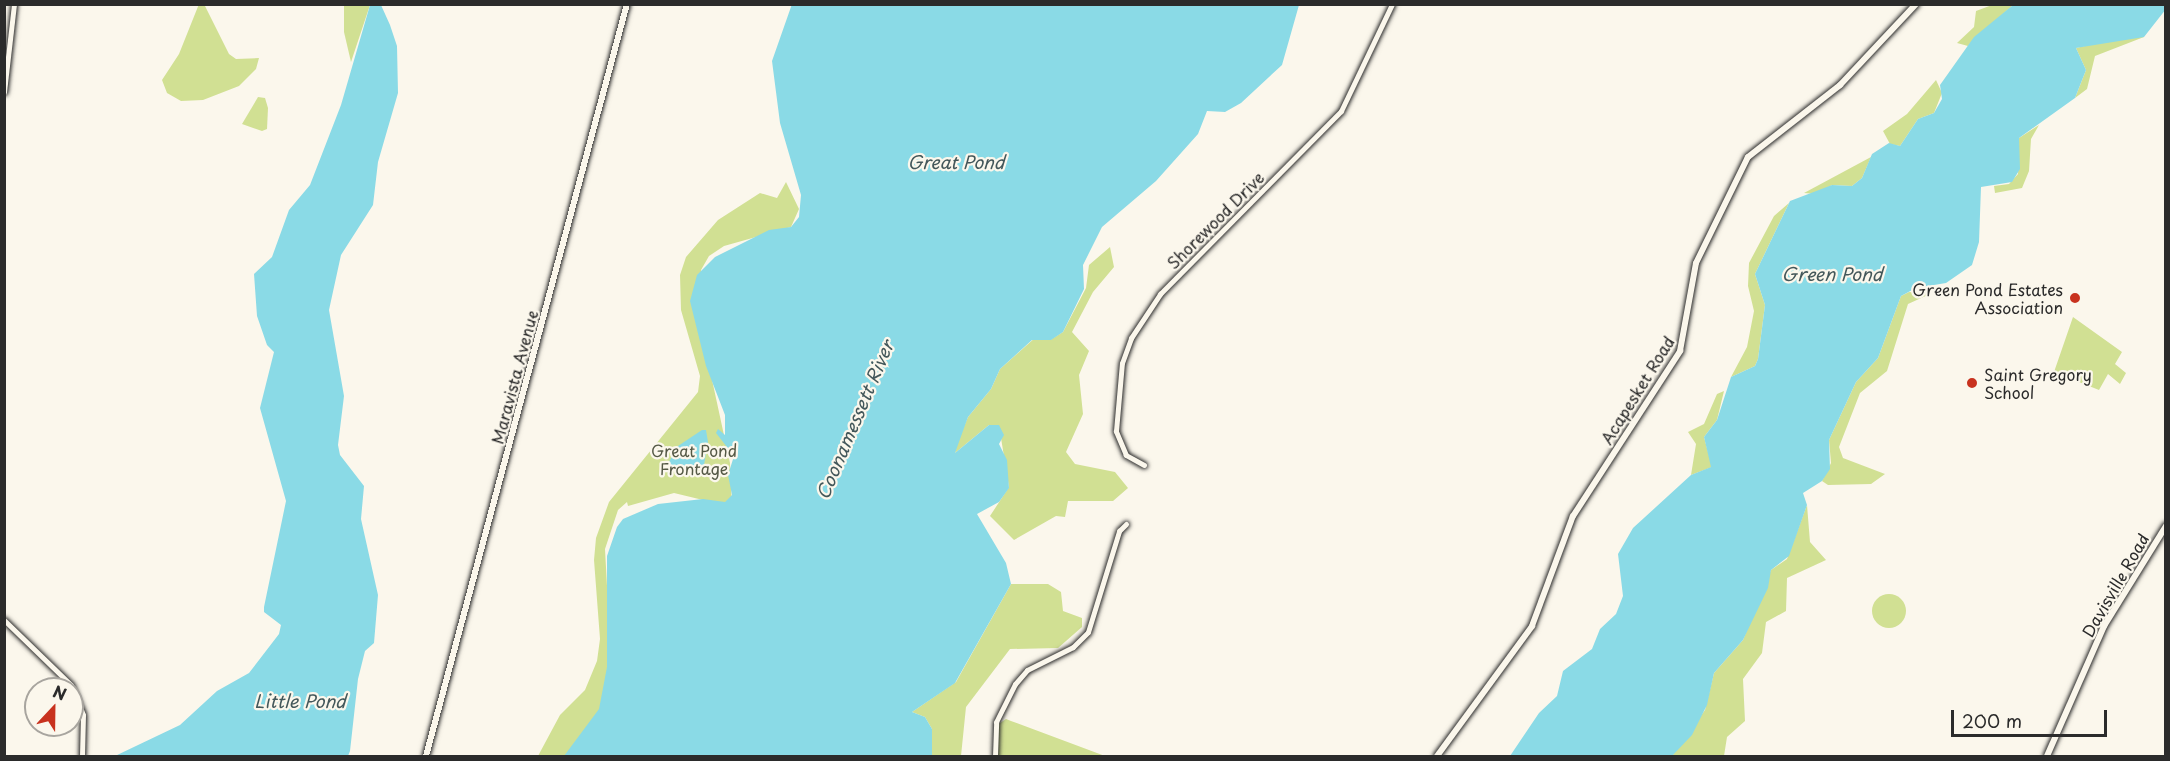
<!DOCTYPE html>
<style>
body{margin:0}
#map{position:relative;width:2170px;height:761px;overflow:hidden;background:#fbf7ec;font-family:"Playpen Sans",sans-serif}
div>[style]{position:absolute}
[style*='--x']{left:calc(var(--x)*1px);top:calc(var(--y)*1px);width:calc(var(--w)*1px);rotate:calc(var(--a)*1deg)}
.green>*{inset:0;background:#d1e093}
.round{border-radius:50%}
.water>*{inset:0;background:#8adae6}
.roads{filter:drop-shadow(0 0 2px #2b2b2b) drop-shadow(0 0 2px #2b2b2b)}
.tertiary>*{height:5px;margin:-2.5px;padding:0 2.5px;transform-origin:2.5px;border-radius:2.5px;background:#fbf7ec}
.secondary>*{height:6px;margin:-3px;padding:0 3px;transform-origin:3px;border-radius:3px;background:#fbf7ec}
.dots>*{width:16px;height:16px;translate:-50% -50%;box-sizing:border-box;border:3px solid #fbf7ec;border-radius:50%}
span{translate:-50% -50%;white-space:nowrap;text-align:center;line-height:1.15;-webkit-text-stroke:4.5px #fbf7ec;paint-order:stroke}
.street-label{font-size:16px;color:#2b2b2b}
.poi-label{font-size:16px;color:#2b2b2b}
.right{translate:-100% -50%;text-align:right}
.left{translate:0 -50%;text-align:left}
.park-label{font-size:16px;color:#545845}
.water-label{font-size:18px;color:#43575a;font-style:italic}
.frame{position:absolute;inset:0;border:6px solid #2b2b2b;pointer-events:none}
.north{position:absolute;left:24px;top:677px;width:60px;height:60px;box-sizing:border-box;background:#fbf7ec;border:2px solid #a8a59f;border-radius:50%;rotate:22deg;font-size:16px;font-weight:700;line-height:24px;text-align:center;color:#2b2b2b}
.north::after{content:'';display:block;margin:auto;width:21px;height:27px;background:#c8321e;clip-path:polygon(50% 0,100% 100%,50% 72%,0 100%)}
.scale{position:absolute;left:1951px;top:710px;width:156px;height:27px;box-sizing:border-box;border:3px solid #2b2b2b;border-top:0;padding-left:8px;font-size:18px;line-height:21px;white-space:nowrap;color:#2b2b2b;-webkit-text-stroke:4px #fbf7ec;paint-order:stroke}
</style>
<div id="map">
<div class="green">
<div style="clip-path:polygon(199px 4px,205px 6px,229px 54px,236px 59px,259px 58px,256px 69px,239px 86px,203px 100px,181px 101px,167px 93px,162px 80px,179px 54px)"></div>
<div style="clip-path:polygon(344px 5px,370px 5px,351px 62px,344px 32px)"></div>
<div style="clip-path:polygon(1992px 5px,2013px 5px,1968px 46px,1957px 43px,1974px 27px,1976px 11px)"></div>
<div style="clip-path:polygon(2129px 36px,2144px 37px,2095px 56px,2087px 89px,2075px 98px,2086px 70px,2076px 48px)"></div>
<div style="clip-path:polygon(1936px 80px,1942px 93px,1934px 113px,1918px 119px,1900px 146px,1890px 144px,1883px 131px,1907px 114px)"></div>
<div style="clip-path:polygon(258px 97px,265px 98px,268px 108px,267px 129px,262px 131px,242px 124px)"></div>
<div style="clip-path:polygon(2039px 125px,2031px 139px,2029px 171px,2022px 188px,1995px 193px,1994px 186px,2009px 184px,2018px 174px,2019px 138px)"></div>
<div style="clip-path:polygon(1871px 157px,1862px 178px,1852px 186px,1832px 185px,1816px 194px,1804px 193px)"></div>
<div style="clip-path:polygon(786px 182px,799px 209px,791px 227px,724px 246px,709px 256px,701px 270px,711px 375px,730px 463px,732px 507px,674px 493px,628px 506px,627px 502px,618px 510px,605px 549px,611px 660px,597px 723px,569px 756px,538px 756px,560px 715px,585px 690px,597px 661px,600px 639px,594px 560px,596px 538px,609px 502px,698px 392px,700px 376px,681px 310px,680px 275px,686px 257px,718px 220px,760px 193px,777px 198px)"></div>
<div style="clip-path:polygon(1789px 203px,1755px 274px,1765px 305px,1758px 359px,1755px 366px,1731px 377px,1747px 347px,1754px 311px,1748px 286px,1749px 263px,1774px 216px)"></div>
<div style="clip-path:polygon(1110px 247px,1114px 267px,1093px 292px,1072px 332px,1089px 351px,1079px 375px,1083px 414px,1066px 452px,1075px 464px,1115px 472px,1128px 488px,1113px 501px,1068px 501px,1065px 517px,1056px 516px,1014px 540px,990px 516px,1009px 487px,1001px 438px,989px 425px,955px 453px,956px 445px,968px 417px,991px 389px,1000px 369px,1036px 337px,1050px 340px,1063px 332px,1086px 288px,1089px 265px)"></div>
<div style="clip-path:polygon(1909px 292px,1930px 294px,1908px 304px,1887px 371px,1860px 393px,1839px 447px,1843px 458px,1885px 474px,1871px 484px,1828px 485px,1822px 481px,1831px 463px,1829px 440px,1856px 382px,1878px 358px,1901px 296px)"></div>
<div style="clip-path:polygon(2073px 317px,2122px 352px,2115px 364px,2126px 373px,2120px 384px,2108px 374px,2099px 390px,2054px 372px)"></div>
<div style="clip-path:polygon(1724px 391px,1717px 420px,1704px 437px,1712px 467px,1691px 475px,1696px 444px,1688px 432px,1704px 424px,1717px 394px)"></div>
<div style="clip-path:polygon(1807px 505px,1810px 542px,1826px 560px,1787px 578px,1786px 611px,1766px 622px,1762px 653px,1743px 679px,1745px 721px,1727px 737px,1724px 756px,1672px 756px,1705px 710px,1714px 673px,1743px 640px,1771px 570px,1787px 559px)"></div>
<div style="clip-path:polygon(1011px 584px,1048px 584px,1061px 592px,1063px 611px,1082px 618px,1082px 627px,1058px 648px,1010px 649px,966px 707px,961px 756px,932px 756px,932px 729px,925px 717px,912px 712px,956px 682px)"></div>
<div class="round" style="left:1872px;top:594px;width:34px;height:34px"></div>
<div style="clip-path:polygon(1006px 719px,1011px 721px,1105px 756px,997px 756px,997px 725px)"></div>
</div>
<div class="water">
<div style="clip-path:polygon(792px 4px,1299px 5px,1282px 65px,1241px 103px,1225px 112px,1207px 111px,1198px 134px,1156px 181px,1102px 227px,1083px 265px,1084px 289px,1063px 332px,1051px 340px,1032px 340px,1000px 369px,991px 389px,968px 417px,955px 453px,989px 425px,999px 425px,1004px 435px,999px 444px,1007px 460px,1009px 488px,999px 502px,977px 514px,1006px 563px,1011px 584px,955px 683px,912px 712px,925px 717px,932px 729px,932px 756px,564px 756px,599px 709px,607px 667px,607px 556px,617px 527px,623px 519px,658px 504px,703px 499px,725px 502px,732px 495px,728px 475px,734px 456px,716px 433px,718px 429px,725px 435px,725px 415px,706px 366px,690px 301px,697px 275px,715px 257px,769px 230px,791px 227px,799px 217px,801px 195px,780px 123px,772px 61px)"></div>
<div style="clip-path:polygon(370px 5px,381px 5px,390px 25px,397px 46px,398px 93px,378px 162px,373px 205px,341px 255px,329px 310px,344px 396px,338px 445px,340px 455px,364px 486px,361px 519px,378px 595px,374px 643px,365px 651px,358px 679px,350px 751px,348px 756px,115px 756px,180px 725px,217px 691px,249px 673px,279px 634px,281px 625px,264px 612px,264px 607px,286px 501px,260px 408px,274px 352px,267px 345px,257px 316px,254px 274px,272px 257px,289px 210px,310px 185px,341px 105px)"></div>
<div style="clip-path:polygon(2013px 5px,2165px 4px,2166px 9px,2144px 37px,2076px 48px,2086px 70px,2075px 98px,2019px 138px,2020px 169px,2012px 182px,1981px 187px,1979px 242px,1972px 265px,1946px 283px,1916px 288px,1901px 296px,1878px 358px,1856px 382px,1829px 440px,1830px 469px,1822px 481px,1803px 493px,1807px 505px,1789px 556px,1771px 570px,1768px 588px,1743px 640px,1714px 673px,1707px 705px,1692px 735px,1672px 756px,1510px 756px,1539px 713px,1557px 696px,1563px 671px,1592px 649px,1600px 629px,1616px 614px,1623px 596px,1618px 554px,1633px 528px,1691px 475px,1711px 467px,1704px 437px,1717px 420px,1731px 377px,1755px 366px,1758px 359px,1765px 305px,1755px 274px,1790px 201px,1832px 185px,1852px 186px,1862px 178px,1872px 154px,1889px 143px,1900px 146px,1918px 119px,1934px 113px,1942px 99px,1940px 85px,1974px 37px)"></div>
<div style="clip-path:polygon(702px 430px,706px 430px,708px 442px,704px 465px,663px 472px,678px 446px)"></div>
</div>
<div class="roads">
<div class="tertiary">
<div style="--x:4;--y:92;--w:89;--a:-83.5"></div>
<div style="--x:1144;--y:465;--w:21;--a:-151"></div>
<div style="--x:1126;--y:455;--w:26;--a:-113"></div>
<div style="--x:1116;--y:431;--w:68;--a:-85"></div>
<div style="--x:1122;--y:363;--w:27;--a:-70"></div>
<div style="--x:1131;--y:338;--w:53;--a:-56.6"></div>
<div style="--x:1160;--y:294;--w:257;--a:-45.3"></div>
<div style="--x:1341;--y:111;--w:119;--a:-64.5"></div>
<div style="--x:4;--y:620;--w:93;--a:44.1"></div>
<div style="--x:71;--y:685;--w:32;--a:68"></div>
<div style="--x:83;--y:715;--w:41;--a:91.4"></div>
<div style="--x:995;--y:756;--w:34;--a:-88"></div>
<div style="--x:996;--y:722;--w:42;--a:-63.4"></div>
<div style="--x:1015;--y:684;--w:18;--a:-49"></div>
<div style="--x:1027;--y:670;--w:51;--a:-26.6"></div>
<div style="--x:1073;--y:647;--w:21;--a:-45"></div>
<div style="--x:1088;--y:632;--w:106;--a:-72.9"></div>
<div style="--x:1119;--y:531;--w:10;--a:-45"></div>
</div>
<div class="secondary">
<div style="--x:426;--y:756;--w:778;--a:-75.04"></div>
<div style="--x:1437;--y:756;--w:161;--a:-53.8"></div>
<div style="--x:1532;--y:626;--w:117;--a:-69.6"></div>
<div style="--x:1573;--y:516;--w:197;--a:-57"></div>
<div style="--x:1680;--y:351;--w:89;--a:-79.7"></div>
<div style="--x:1696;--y:263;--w:118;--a:-63.9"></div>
<div style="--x:1748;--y:157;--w:117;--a:-38"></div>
<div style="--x:1840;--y:85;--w:111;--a:-46.8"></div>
<div style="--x:2047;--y:756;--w:142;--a:-66.3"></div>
<div style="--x:2104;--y:626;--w:118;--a:-58.2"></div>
</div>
</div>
<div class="dots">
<div style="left:2075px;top:298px;background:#c8321e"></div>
<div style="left:1972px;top:383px;background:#c8321e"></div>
</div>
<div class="street-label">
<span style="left:1215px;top:220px;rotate:-45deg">Shorewood Drive</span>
<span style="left:514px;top:377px;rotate:-75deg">Maravista Avenue</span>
<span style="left:1637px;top:390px;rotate:-58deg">Acapesket Road</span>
<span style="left:2115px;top:585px;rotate:-60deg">Davisville Road</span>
</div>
<div class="poi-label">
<span class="right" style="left:2063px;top:298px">Green Pond Estates<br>Association</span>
<span class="left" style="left:1984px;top:383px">Saint Gregory<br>School</span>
</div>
<div class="park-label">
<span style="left:694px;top:459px">Great Pond<br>Frontage</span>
</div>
<div class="water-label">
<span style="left:956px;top:162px">Great Pond</span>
<span style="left:1832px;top:274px">Green Pond</span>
<span style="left:855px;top:420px;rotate:-67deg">Coonamessett River</span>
<span style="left:300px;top:701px">Little Pond</span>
</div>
<div class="frame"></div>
<div class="north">N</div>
<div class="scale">200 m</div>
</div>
